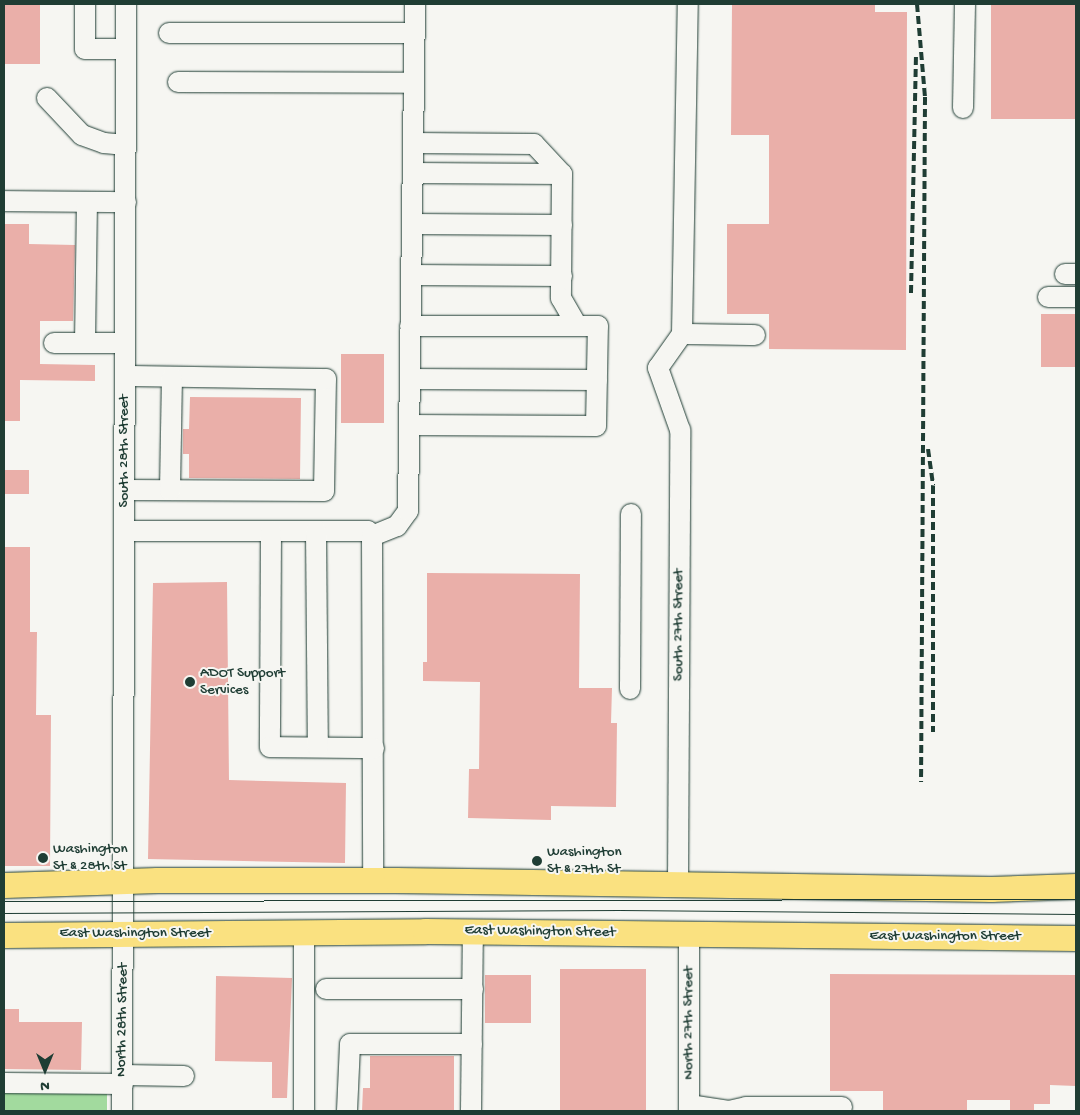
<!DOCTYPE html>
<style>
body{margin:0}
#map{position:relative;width:1080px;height:1115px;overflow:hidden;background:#f6f6f2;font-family:"Gochi Hand",sans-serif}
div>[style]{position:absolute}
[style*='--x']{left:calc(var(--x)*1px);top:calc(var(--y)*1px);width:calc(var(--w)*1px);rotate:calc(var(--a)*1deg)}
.green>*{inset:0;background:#a2da9e;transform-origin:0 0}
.building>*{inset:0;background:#eaafa9;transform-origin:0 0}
.roads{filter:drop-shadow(0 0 1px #1f3d34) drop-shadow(0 0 1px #1f3d34)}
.minor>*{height:20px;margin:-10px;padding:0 10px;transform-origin:10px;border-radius:10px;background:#f6f6f2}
.major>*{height:25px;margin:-12.5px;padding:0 12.5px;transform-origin:12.5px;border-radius:12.5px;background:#fae180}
.tram>*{height:1px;margin:-0.5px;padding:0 0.5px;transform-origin:0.5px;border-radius:0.5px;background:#1f3d34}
.rail>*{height:4px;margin-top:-2px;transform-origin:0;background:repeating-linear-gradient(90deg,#1f3d34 0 8px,transparent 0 12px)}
.dots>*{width:14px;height:14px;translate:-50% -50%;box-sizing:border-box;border:2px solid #f6f6f2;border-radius:50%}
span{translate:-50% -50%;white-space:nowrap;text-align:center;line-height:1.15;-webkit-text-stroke:4px #f6f6f2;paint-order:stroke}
.street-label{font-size:15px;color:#1f3d34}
.poi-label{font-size:15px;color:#1f3d34}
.left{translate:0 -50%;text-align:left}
.frame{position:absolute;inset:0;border:5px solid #1f3d34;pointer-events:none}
.north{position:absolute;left:20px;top:1045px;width:50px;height:50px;-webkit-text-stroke:4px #f6f6f2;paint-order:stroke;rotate:180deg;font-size:14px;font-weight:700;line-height:20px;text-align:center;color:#1f3d34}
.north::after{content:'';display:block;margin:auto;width:18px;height:22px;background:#1f3d34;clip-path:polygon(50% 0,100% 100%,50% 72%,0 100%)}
</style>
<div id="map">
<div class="green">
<div style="left:4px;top:1089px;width:103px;height:22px"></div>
</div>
<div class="building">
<div style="left:4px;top:4px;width:36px;height:60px"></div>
<div style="clip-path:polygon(732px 4px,875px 4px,875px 12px,907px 12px,906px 350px,769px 349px,769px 314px,727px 314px,727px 224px,769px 224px,769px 135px,731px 135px)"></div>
<div style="left:991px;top:4px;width:85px;height:115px"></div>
<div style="clip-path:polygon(4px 224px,29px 224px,29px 244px,75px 245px,73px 321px,40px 321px,40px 364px,95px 365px,95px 381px,20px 380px,20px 421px,4px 421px)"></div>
<div style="left:1041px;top:314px;width:35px;height:53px"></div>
<div style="left:341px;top:354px;width:43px;height:69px"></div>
<div style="clip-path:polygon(190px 397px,301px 398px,300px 479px,189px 478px,189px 454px,183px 454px,183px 429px,189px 429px)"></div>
<div style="left:4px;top:470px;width:25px;height:24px"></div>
<div style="clip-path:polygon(4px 547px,30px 547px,30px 632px,37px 632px,36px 715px,51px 715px,50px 866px,4px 866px)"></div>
<div style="clip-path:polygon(427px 573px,580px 574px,579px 688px,612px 688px,611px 723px,617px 723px,616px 807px,551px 806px,551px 820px,468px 818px,469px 769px,479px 769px,480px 682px,423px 681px,423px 662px,427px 662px)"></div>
<div style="clip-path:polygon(227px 582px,229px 780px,346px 783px,345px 863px,148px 859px,153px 583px)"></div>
<div style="left:560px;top:969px;width:86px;height:142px"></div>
<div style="clip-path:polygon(830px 974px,1076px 975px,1076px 1086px,1050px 1085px,1050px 1104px,1034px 1104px,1034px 1111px,1010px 1111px,1010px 1100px,967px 1100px,967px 1111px,883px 1111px,883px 1091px,830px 1091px)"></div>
<div style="left:485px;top:975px;width:46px;height:48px"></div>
<div style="clip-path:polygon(216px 976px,292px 978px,287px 1098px,272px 1098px,272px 1062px,215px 1061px)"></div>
<div style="clip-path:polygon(4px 1009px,19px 1009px,19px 1022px,82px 1022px,81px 1070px,4px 1069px)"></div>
<div style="clip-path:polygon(370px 1056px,454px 1056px,454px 1111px,362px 1111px,363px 1088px,370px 1088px)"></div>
</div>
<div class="roads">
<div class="minor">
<div style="--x:85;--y:4;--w:45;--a:90"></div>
<div style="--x:85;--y:49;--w:41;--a:0"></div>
<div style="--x:169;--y:33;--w:246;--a:0"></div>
<div style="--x:178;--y:82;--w:236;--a:0.2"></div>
<div style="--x:47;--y:98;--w:51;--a:46.6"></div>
<div style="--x:82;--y:135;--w:23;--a:20"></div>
<div style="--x:104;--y:143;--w:22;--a:5"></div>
<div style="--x:963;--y:108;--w:104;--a:-88.9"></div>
<div style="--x:413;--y:143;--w:121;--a:0.5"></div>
<div style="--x:534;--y:144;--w:41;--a:47"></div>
<div style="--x:562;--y:174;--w:124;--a:90.5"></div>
<div style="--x:561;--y:298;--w:32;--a:60"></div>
<div style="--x:413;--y:173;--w:149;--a:0.4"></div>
<div style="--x:4;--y:201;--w:122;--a:0.5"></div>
<div style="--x:412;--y:224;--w:150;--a:0.4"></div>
<div style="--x:1065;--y:274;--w:11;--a:0"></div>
<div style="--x:411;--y:275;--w:151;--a:0.4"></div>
<div style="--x:1048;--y:297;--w:28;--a:0"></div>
<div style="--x:682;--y:334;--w:73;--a:0.8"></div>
<div style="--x:54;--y:343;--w:71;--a:0"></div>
<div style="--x:85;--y:343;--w:140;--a:-89.2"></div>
<div style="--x:410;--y:379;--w:187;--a:0.3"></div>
<div style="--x:409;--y:425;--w:187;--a:0.3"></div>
<div style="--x:596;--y:426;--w:100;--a:-88.9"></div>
<div style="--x:598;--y:326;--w:188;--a:180"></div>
<div style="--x:125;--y:490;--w:199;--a:0.3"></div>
<div style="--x:324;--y:491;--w:112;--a:-89"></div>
<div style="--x:326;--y:379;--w:201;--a:-179.1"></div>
<div style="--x:170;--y:490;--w:113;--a:-89"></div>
<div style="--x:125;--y:531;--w:243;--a:0"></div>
<div style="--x:368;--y:531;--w:6;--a:51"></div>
<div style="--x:372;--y:536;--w:344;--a:89.8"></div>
<div style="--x:271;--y:531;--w:216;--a:90.3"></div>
<div style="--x:270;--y:747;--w:104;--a:0.6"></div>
<div style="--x:316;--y:531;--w:216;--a:89.5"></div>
<div style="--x:372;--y:536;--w:27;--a:-22"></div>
<div style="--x:397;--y:526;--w:19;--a:-54"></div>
<div style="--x:408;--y:511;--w:507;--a:-89.21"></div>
<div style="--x:630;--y:689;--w:175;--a:-89.7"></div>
<div style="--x:678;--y:886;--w:456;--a:-89.7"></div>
<div style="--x:680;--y:430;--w:66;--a:-109.5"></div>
<div style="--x:658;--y:368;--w:42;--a:-54.8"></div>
<div style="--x:682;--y:334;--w:330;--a:-89"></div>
<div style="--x:304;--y:933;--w:178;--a:90"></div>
<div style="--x:326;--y:989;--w:147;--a:0"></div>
<div style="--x:123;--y:1075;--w:61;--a:0.9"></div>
<div style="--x:4;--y:1083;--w:119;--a:0.5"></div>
<div style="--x:689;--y:1105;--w:40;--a:8.5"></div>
<div style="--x:122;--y:1111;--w:1107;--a:-89.79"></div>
<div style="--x:347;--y:1111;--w:67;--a:-87.4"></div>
<div style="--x:350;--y:1044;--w:122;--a:0"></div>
<div style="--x:471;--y:1111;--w:179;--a:-89.4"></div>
<div style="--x:689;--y:1111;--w:177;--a:-90"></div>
<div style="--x:729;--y:1111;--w:17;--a:-13"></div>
<div style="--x:746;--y:1107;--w:96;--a:0"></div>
</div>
<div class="major">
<div style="--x:4;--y:885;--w:153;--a:-1.9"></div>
<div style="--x:157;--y:880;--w:239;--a:0"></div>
<div style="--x:396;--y:880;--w:595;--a:0.87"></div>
<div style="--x:991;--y:889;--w:85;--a:-2"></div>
<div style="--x:4;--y:935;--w:421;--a:-0.5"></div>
<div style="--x:425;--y:931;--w:651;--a:0.62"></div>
</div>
</div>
<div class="tram">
<div style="--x:4;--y:901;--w:1072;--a:-0.11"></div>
<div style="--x:4;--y:913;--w:616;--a:-0.28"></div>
<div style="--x:620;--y:910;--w:456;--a:0.5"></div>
</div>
<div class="rail">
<div style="--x:917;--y:4;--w:93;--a:85.1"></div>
<div style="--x:925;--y:97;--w:685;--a:90.33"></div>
<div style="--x:911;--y:293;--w:237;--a:-88.8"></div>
<div style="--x:928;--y:449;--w:37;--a:82"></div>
<div style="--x:933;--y:486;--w:246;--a:90"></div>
</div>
<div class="dots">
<div style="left:190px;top:682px;background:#1f3d34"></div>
<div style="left:43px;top:858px;background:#1f3d34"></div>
<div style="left:537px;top:861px;background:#1f3d34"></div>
</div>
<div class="street-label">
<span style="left:125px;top:451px;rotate:-90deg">South 28th Street</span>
<span style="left:679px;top:625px;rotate:-90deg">South 27th Street</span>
<span style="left:540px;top:932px;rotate:1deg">East Washington Street</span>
<span style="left:135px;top:934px">East Washington Street</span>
<span style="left:945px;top:937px">East Washington Street</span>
<span style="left:123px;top:1020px;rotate:-89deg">North 28th Street</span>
<span style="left:689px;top:1023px;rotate:-90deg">North 27th Street</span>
</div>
<div class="poi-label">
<span class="left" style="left:200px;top:682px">ADOT Support<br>Services</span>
<span class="left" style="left:53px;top:858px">Washington<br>St &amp; 28th St</span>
<span class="left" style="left:547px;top:861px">Washington<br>St &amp; 27th St</span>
</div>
<div class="frame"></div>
<div class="north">N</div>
</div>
